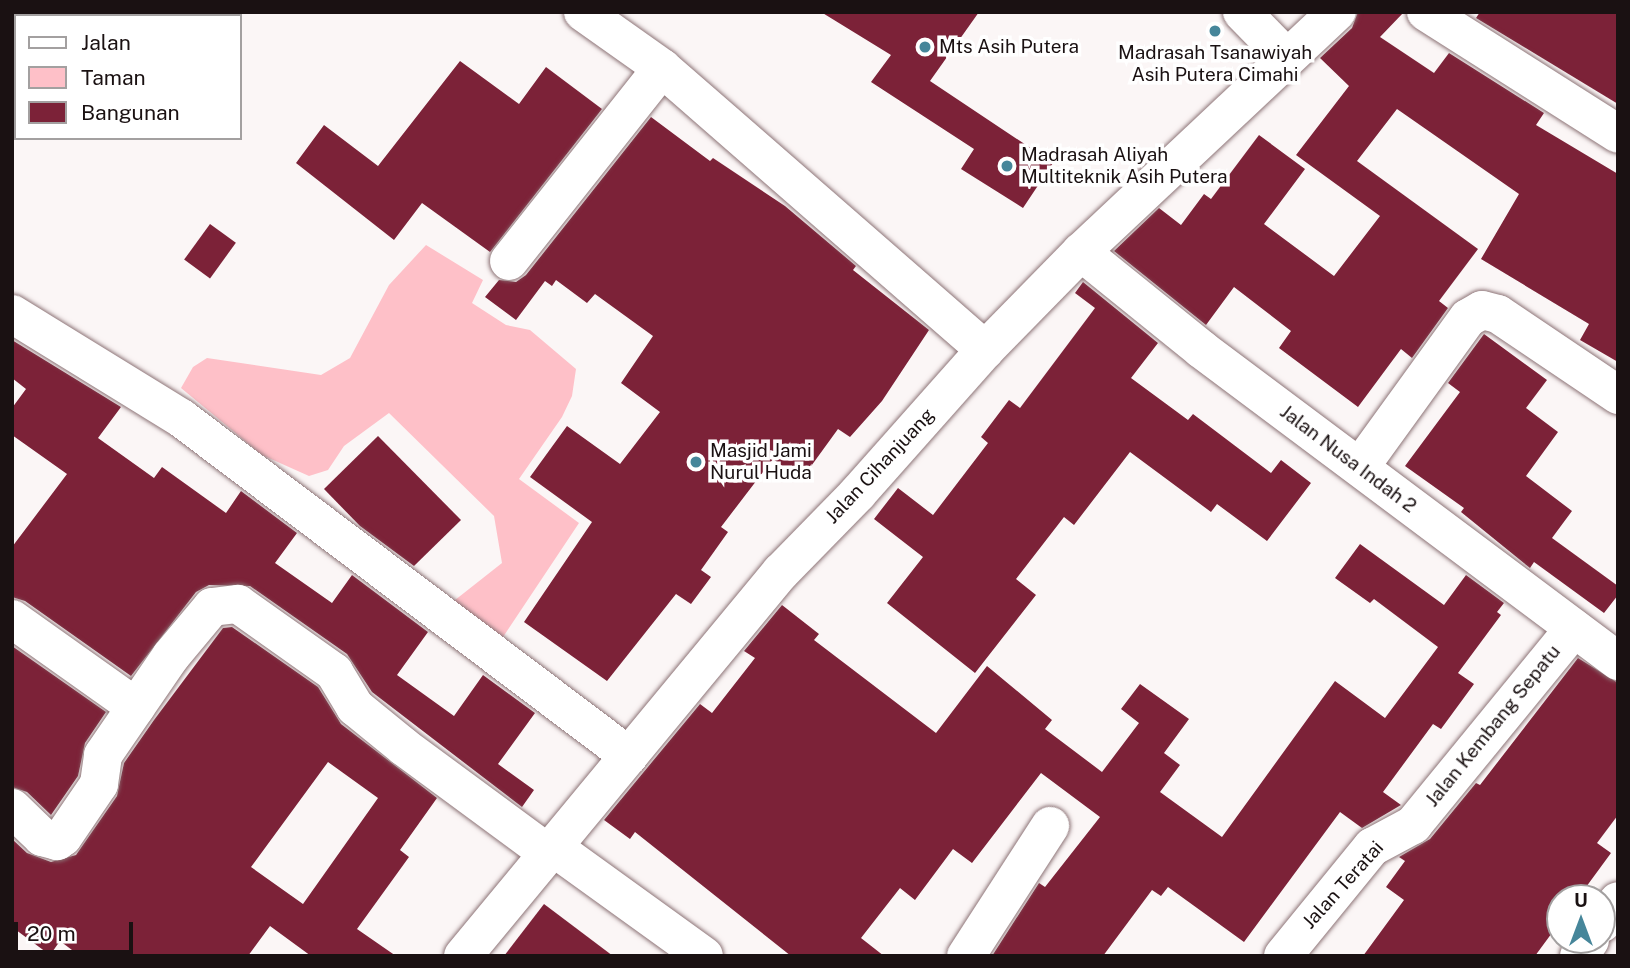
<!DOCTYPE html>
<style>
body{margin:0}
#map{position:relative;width:1630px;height:968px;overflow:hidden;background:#fbf6f6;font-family:"Public Sans",sans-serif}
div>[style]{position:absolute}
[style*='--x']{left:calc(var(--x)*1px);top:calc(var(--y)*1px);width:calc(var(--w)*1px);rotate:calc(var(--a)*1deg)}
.green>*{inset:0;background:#fec0c8}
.building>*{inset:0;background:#7c2238;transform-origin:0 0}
.roads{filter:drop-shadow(0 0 2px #8d7477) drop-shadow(0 0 2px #8d7477)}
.minor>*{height:38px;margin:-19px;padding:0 19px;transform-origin:19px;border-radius:19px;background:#fff}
.major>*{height:38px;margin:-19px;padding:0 19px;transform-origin:19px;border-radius:19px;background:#fff}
.dots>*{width:19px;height:19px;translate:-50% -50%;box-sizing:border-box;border:4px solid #fff;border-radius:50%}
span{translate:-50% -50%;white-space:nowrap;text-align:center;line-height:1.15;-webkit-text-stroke:7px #fff;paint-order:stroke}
.poi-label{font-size:19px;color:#1a1112}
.left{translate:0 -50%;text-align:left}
.street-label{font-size:19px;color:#1a1112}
.frame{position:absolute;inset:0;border:14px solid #1a1112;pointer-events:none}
.legend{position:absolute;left:14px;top:14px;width:228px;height:126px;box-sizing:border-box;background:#fff;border:2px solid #a3a0a0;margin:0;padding:9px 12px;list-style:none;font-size:21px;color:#1a1112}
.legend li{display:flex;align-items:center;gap:14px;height:35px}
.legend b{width:35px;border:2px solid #a3a0a0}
.north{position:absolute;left:1546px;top:884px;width:70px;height:70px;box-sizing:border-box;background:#fff;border:2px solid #a3a0a0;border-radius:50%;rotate:0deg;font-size:19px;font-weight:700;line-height:28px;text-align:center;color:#1a1112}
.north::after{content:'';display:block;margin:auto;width:24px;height:32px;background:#46869a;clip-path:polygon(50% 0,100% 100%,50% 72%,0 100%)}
.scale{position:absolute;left:14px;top:922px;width:119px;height:32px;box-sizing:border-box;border:4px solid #1a1112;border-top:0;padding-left:9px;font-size:21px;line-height:24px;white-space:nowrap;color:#1a1112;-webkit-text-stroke:5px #fff;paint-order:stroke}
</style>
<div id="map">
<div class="green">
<div style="clip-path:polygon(426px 245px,483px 280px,472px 303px,506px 325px,530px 330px,576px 369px,572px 396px,562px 417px,519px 479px,579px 523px,503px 637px,450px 604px,502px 563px,494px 516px,389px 413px,344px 446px,328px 470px,309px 476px,262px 455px,181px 388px,193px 367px,207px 358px,321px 375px,350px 358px,389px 285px)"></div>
</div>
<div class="building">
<div style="clip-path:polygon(821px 12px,979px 12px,930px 81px,1053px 163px,1023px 208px,961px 169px,974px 149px,871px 82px,891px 55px)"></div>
<div style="clip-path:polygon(1358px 12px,1404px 12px,1380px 37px,1434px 73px,1449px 53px,1544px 113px,1536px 125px,1618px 174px,1618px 362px,1580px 340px,1589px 324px,1481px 259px,1519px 194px,1397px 109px,1357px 161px,1478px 249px,1439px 301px,1448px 308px,1412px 358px,1401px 349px,1358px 407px,1279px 348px,1291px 331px,1234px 287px,1206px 325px,1114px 251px,1159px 208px,1181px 225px,1204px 194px,1211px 199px,1259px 135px,1305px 169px,1264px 224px,1334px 276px,1380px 216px,1296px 155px,1349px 86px,1320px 58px,1352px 28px)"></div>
<div style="clip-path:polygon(1480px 12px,1618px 12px,1618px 104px,1476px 18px)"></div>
<div style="clip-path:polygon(460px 61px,519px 104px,546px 67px,602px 109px,490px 252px,422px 203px,394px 240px,296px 163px,324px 125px,378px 166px)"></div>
<div style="clip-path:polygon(651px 117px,710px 161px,713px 158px,785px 206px,856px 266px,853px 270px,929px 330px,882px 401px,850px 437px,838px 429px,801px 480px,773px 459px,721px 527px,728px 532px,701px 570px,711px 577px,691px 604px,676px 594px,607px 681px,524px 622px,592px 522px,530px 477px,567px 426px,620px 464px,660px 412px,621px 383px,653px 336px,595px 294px,587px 303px,556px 280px,552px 286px,545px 281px,516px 320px,485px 297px,499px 280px,516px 282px,526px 275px)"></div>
<div style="left:210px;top:224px;width:32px;height:44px;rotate:36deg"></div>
<div style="clip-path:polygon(1083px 282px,1158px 343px,1131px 378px,1188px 420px,1193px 414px,1271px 473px,1281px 460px,1311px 483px,1267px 541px,1217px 504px,1211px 512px,1130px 452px,1074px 525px,1064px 517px,1016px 579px,1036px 595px,975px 673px,887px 603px,923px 557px,874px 519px,898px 488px,933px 515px,988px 443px,981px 437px,1009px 400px,1020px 408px,1095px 308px,1075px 293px)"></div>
<div style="clip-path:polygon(1484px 334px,1547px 380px,1526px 408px,1558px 432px,1526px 476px,1572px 511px,1552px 538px,1618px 586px,1618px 595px,1604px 613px,1534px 562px,1530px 568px,1461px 512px,1464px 508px,1405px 466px,1460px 392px,1448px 383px)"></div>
<div style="clip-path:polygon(12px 340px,121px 407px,98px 438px,154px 478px,162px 467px,226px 513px,241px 491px,297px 533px,275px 563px,332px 603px,352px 575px,428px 632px,397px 675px,454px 716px,483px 675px,535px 713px,498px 764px,534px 790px,522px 807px,372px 692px,347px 654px,250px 586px,209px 585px,196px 592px,131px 676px,25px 601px,12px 597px,12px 547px,67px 474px,12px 435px,12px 408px,26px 389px,12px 378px)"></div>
<div style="clip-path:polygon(378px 436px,461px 520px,414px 566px,360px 526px,324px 489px)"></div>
<div style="clip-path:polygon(1360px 544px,1444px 605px,1466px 575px,1504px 603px,1497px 612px,1501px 615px,1458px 673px,1474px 684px,1441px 729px,1433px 724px,1383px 792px,1401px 805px,1362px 828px,1340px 812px,1244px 942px,1168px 887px,1161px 896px,1152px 890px,1103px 956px,992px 956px,1039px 883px,1045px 887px,1100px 817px,1041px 773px,972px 863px,953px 849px,915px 900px,900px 888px,861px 938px,884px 956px,791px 956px,635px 832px,630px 839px,604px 820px,700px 704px,712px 713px,755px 658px,744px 651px,782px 605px,819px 634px,814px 640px,936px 733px,987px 666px,1052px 720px,1045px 729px,1102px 772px,1139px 723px,1121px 709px,1140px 684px,1189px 719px,1164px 753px,1180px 765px,1160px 792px,1222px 837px,1335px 681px,1385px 718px,1438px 647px,1374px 599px,1370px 603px,1335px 578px)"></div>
<div style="clip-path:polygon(evenodd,232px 627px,318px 687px,341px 724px,437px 798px,400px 850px,409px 857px,357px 929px,396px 956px,311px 956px,270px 926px,248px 956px,80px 956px,60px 941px,50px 955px,12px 927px,12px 839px,27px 853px,51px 862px,76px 855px,117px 796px,124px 763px,154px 720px,223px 628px,232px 627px,328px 762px,378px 798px,303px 904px,251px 867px,328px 762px)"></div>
<div style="clip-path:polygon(12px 646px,106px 712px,85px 743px,78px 776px,51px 815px,27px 792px,12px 787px)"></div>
<div style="clip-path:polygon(1578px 658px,1618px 683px,1618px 815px,1597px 843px,1611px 853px,1578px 898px,1560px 898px,1560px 922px,1535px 956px,1363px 956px,1404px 900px,1386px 887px,1405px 861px,1399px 857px,1430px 839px,1476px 783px,1480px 785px)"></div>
<div style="clip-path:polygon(544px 904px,613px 956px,504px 956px)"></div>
</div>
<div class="roads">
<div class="minor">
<div style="--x:583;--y:12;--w:97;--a:35.3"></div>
<div style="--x:662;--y:68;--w:429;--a:41.1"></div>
<div style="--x:1242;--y:12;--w:63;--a:45.6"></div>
<div style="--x:1426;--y:12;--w:227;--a:32.4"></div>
<div style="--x:1081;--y:252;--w:154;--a:38.9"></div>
<div style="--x:1201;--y:349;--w:521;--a:36.8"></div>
<div style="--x:509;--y:261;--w:246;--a:-51.6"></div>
<div style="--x:12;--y:314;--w:198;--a:31.6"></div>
<div style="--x:181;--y:418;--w:561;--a:37.03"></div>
<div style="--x:1360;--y:467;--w:184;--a:-54.1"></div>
<div style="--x:1468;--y:318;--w:16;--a:-30"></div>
<div style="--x:1482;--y:310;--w:16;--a:14"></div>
<div style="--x:1498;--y:314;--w:145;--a:34"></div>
<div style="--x:12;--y:619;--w:152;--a:35.4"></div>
<div style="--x:12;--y:808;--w:42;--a:44"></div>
<div style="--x:42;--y:837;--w:16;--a:15"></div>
<div style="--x:57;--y:841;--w:7;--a:-34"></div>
<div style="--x:63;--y:837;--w:64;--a:-55.8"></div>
<div style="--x:99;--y:784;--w:29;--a:-82"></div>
<div style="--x:103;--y:755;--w:120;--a:-55.5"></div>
<div style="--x:171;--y:656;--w:64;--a:-50.1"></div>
<div style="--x:212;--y:607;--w:26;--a:-7"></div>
<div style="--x:238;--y:604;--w:118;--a:35.3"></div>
<div style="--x:334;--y:672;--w:41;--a:59"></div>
<div style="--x:355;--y:707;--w:63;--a:39.2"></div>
<div style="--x:404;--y:747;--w:179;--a:36.4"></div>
<div style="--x:553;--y:847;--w:186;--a:35.8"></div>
<div style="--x:1602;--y:923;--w:27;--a:-54"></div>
<div style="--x:966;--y:956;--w:155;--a:-57.1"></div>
<div style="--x:1283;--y:956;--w:141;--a:-50.8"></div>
<div style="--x:1372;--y:847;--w:47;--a:-28.2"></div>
<div style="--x:1413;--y:825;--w:254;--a:-50.7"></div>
<div style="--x:1579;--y:956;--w:19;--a:-55"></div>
</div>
<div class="major">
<div style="--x:463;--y:956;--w:499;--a:-50.4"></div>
<div style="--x:781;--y:572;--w:110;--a:-45.7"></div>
<div style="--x:858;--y:493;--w:191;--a:-48.4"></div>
<div style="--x:985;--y:350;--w:137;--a:-45.6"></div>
<div style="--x:1081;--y:252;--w:351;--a:-43.2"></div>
</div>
</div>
<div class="dots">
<div style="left:1215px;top:31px;background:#46869a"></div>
<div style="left:925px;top:47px;background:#46869a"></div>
<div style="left:1007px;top:166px;background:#46869a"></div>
<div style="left:696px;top:462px;background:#46869a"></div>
</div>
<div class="poi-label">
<span class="left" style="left:939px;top:47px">Mts Asih Putera</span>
<span style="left:1215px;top:64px">Madrasah Tsanawiyah<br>Asih Putera Cimahi</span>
<span class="left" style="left:1021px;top:166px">Madrasah Aliyah<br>Multiteknik Asih Putera</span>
<span class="left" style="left:710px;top:462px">Masjid Jami<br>Nurul Huda</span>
</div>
<div class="street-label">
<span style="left:1348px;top:459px;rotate:37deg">Jalan Nusa Indah 2</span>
<span style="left:880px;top:466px;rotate:-47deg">Jalan Cihanjuang</span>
<span style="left:1493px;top:726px;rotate:-51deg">Jalan Kembang Sepatu</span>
<span style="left:1343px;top:885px;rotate:-48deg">Jalan Teratai</span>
</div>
<div class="frame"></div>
<ul class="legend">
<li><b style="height:9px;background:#fff"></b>Jalan</li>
<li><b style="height:19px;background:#fec0c8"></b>Taman</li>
<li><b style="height:19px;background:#7c2238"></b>Bangunan</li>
</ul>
<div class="north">U</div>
<div class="scale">20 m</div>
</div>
